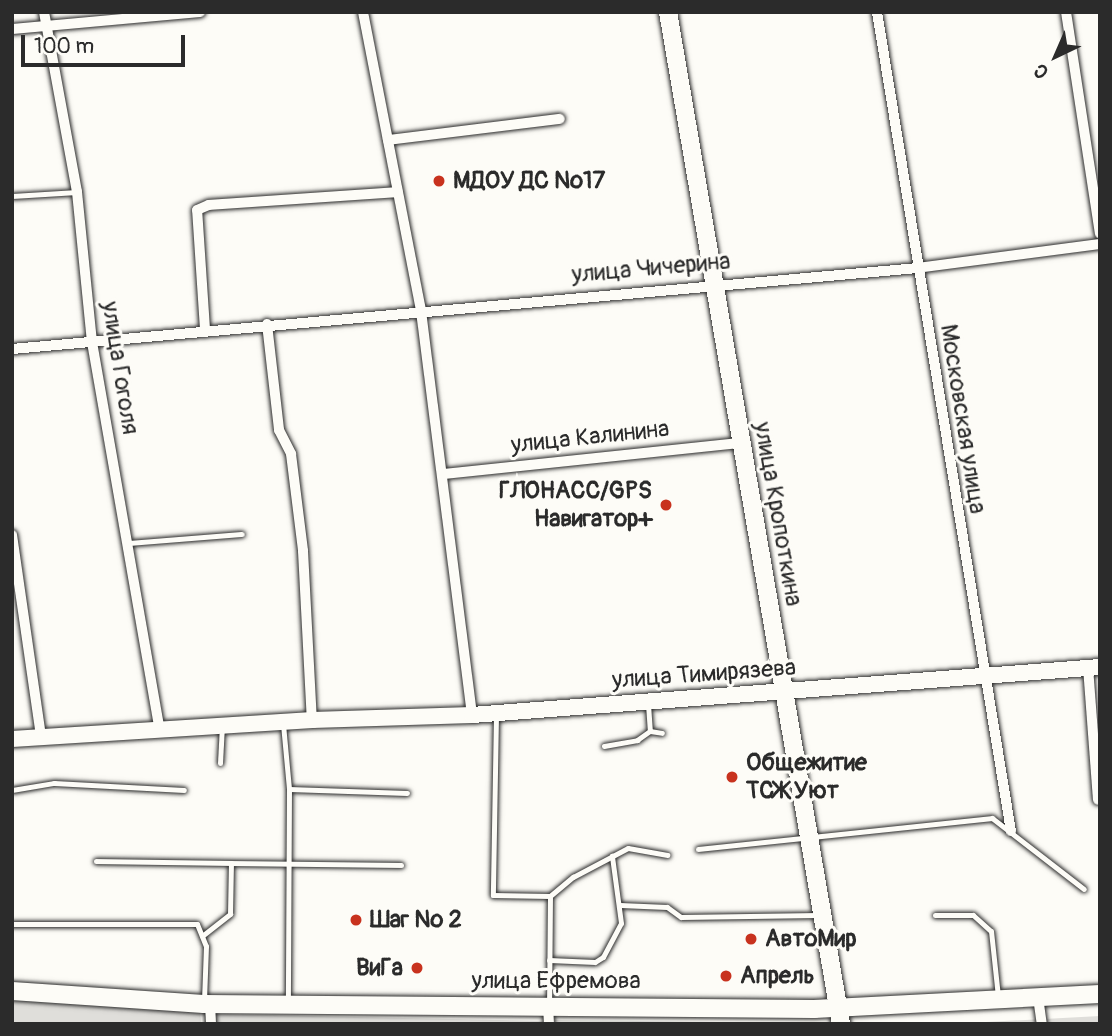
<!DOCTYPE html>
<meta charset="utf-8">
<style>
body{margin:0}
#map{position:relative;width:1112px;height:1036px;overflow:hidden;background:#fdfcf7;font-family:Pangolin,sans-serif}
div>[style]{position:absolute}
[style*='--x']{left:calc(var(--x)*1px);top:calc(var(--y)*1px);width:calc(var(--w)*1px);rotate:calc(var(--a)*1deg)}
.green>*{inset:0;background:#dfdeda}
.roads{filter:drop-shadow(0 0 2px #2b2b2b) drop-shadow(0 0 2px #2b2b2b)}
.lane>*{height:5px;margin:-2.5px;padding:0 2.5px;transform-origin:2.5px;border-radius:2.5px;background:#fdfcf7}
.street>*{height:10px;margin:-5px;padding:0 5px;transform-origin:5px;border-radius:5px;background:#fdfcf7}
.secondary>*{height:16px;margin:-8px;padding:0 8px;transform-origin:8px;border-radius:8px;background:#fdfcf7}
.primary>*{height:18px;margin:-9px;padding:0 9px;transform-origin:9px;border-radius:9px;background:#fdfcf7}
.dots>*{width:19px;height:19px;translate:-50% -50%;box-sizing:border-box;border:4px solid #fdfcf7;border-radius:50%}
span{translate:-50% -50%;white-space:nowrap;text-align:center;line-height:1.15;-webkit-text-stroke:6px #fdfcf7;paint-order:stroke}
.poi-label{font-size:24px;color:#2b2b2b;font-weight:700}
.left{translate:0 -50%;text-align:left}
.right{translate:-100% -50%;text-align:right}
.street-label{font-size:24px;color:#2b2b2b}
.frame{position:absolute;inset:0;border:14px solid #2b2b2b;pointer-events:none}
.north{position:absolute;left:1021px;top:21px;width:70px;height:70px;-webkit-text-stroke:5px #fdfcf7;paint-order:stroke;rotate:224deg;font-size:19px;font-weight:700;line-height:28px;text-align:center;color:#2b2b2b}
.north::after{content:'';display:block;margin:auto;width:24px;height:32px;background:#2b2b2b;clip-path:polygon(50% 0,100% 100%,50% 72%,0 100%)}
.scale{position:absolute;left:21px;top:35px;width:164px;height:32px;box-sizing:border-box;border:4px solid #2b2b2b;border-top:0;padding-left:9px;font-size:21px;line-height:24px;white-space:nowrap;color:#2b2b2b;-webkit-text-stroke:5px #fdfcf7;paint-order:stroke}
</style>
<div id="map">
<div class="green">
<div style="clip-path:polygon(12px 998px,200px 1009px,201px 1024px,12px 1024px)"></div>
<div style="clip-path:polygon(215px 1014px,543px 1021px,543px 1024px,215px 1024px)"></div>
<div style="clip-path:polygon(1100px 1016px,1100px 1024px,949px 1024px)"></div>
<div style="clip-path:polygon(555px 1020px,803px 1023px,804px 1024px,555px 1024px)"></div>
</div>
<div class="roads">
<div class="lane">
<div style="--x:12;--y:196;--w:65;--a:-3.5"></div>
<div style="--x:128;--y:543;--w:114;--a:-4.5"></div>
<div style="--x:648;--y:704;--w:27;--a:86"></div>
<div style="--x:650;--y:731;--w:12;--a:9"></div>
<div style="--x:496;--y:715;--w:180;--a:91"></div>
<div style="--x:493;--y:895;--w:57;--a:1"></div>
<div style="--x:550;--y:896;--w:106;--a:90.5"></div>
<div style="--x:283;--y:724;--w:65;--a:84.7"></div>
<div style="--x:289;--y:789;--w:212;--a:90.3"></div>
<div style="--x:604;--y:746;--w:34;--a:-10"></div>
<div style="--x:637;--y:740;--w:16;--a:-35"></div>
<div style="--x:220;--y:763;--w:36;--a:-87"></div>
<div style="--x:289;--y:789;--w:118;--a:1.9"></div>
<div style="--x:12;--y:790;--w:43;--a:-9.5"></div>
<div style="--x:54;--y:783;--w:130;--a:3.1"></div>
<div style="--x:698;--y:849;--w:296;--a:-6"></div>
<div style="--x:992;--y:818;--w:116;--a:37.7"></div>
<div style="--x:96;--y:861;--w:135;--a:0.8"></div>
<div style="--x:550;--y:896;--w:30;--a:-40"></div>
<div style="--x:573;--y:877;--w:62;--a:-27.8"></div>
<div style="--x:628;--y:848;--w:40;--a:10"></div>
<div style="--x:620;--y:905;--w:47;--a:2.4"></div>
<div style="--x:667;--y:907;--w:17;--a:36"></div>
<div style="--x:681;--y:917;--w:137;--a:-0.8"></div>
<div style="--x:935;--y:915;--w:38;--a:0"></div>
<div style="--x:973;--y:915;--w:24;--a:42"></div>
<div style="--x:991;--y:931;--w:65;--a:83.9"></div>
<div style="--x:12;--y:924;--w:185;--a:0"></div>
<div style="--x:197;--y:924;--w:24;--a:68"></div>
<div style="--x:206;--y:946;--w:55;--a:92.1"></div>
<div style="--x:202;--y:936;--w:36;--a:-38"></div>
<div style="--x:230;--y:914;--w:51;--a:-88.9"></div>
<div style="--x:231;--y:863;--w:170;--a:0.7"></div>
<div style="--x:549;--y:960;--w:46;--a:2.5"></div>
<div style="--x:595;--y:962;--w:9;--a:-32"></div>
<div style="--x:603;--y:957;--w:38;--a:-62"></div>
<div style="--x:621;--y:923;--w:68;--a:-97.7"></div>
</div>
<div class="street">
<div style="--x:44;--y:12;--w:183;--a:79.6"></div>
<div style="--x:77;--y:192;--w:151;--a:84.3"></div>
<div style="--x:92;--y:342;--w:394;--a:80.1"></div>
<div style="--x:363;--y:12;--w:305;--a:79"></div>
<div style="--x:421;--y:311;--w:407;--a:82.8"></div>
<div style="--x:877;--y:12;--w:830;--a:80.71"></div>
<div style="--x:1066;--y:12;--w:224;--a:81.3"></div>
<div style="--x:12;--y:29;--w:189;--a:-5.2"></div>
<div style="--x:388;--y:140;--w:173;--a:-7"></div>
<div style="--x:267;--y:324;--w:107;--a:83.5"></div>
<div style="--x:279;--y:430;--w:27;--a:63"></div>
<div style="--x:291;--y:454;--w:98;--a:82.9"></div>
<div style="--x:303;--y:551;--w:169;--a:87"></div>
<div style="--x:205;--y:329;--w:119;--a:-93.8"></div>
<div style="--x:197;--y:210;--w:13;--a:-23"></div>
<div style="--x:209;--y:205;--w:189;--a:-3.9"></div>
<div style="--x:12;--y:349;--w:909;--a:-5.11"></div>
<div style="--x:917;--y:268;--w:185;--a:-7.5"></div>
<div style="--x:444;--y:474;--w:299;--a:-6"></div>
<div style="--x:12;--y:535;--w:204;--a:81.8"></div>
<div style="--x:1088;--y:667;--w:133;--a:85.7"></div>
<div style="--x:1038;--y:997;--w:27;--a:82"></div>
<div style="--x:210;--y:1004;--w:20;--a:87"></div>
<div style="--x:548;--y:1005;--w:19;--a:87"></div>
</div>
<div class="secondary">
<div style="--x:12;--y:739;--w:301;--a:-3.6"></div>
<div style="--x:312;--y:720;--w:160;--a:-1.8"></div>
<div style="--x:472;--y:715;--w:630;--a:-4.37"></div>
</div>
<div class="primary">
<div style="--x:668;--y:12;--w:1027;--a:80.3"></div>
<div style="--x:12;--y:991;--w:192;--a:3.9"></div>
<div style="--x:204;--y:1004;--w:610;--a:0.47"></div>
<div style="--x:814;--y:1009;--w:286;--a:-3"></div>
</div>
</div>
<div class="dots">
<div style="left:439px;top:181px;background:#c8321e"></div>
<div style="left:666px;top:505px;background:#c8321e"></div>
<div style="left:732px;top:777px;background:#c8321e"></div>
<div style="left:356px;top:920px;background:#c8321e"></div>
<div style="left:751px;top:939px;background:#c8321e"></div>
<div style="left:417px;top:968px;background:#c8321e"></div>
<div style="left:726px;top:976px;background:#c8321e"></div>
</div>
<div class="poi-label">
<span class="left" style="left:453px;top:181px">МДОУ ДС №17</span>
<span class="right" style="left:652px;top:505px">ГЛОНАСС/GPS<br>Навигатор+</span>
<span class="left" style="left:746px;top:777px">Общежитие<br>ТСЖ Уют</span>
<span class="left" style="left:370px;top:920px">Шаг № 2</span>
<span class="left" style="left:765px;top:939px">АвтоМир</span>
<span class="right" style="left:403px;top:968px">ВиГа</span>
<span class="left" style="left:740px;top:976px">Апрель</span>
</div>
<div class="street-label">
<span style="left:651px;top:268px;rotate:-5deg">улица Чичерина</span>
<span style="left:120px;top:368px;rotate:81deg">улица Гоголя</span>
<span style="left:963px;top:419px;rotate:81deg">Московская улица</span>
<span style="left:590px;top:437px;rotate:-6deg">улица Калинина</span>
<span style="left:778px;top:514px;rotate:80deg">улица Кропоткина</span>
<span style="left:704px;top:674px;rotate:-4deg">улица Тимирязева</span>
<span style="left:556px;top:981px">улица Ефремова</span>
</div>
<div class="frame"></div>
<div class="north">С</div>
<div class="scale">100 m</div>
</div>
